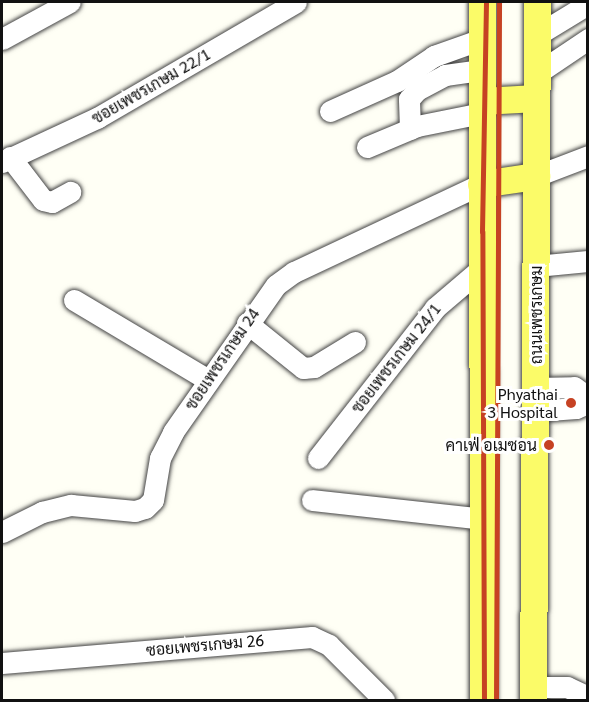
<!DOCTYPE html>
<meta charset="utf-8">
<style>
body{margin:0}
#map{position:relative;width:589px;height:702px;overflow:hidden;background:#fffff5;font-family:Georgia,Sarabun,serif}
div>[style]{position:absolute}
[style*='--x']{left:calc(var(--x)*1px);top:calc(var(--y)*1px);width:calc(var(--w)*1px);rotate:calc(var(--a)*1deg)}
.roads{filter:drop-shadow(0 0 2px #444) drop-shadow(0 0 2px #444)}
.minor>*{height:21px;margin:-10.5px;padding:0 10.5px;transform-origin:10.5px;border-radius:10.5px;background:#fff}
.major>*{height:27px;margin:-13.5px;padding:0 13.5px;transform-origin:13.5px;border-radius:13.5px;background:#fbfb68}
.rail>*{height:4.5px;margin:-2.25px;padding:0 2.25px;transform-origin:2.25px;border-radius:2.25px;background:#c64223}
.dots>*{width:16px;height:16px;translate:-50% -50%;box-sizing:border-box;border:3px solid #fff;border-radius:50%}
span{translate:-50% -50%;white-space:nowrap;text-align:center;line-height:1.15;-webkit-text-stroke:6px #fff;paint-order:stroke}
.street-label{font-size:16px;color:#111}
.poi-label{font-size:16px;color:#111}
.right{translate:-100% -50%;text-align:right}
.frame{position:absolute;inset:0;border:3px solid #111;pointer-events:none}
</style>
<div id="map">
<div class="roads">
<div class="minor">
<div style="--x:537;--y:35;--w:60;--a:-31.3"></div>
<div style="--x:2;--y:39;--w:77;--a:-28.6"></div>
<div style="--x:536;--y:74;--w:63;--a:-33.9"></div>
<div style="--x:330;--y:111;--w:73;--a:-24.1"></div>
<div style="--x:397;--y:81;--w:45;--a:-34"></div>
<div style="--x:434;--y:56;--w:51;--a:-19.5"></div>
<div style="--x:410;--y:129;--w:30;--a:-92"></div>
<div style="--x:409;--y:99;--w:12;--a:-48"></div>
<div style="--x:417;--y:90;--w:32;--a:-28"></div>
<div style="--x:445;--y:75;--w:37;--a:-8"></div>
<div style="--x:367;--y:147;--w:54;--a:-22.8"></div>
<div style="--x:417;--y:126;--w:66;--a:-11.3"></div>
<div style="--x:10;--y:157;--w:54;--a:52.5"></div>
<div style="--x:43;--y:200;--w:9;--a:13"></div>
<div style="--x:52;--y:202;--w:21;--a:-29"></div>
<div style="--x:2;--y:162;--w:105;--a:-24.9"></div>
<div style="--x:97;--y:118;--w:230;--a:-30.2"></div>
<div style="--x:536;--y:176;--w:56;--a:-21"></div>
<div style="--x:536;--y:266;--w:52;--a:-5.5"></div>
<div style="--x:74;--y:300;--w:156;--a:30.8"></div>
<div style="--x:247;--y:323;--w:72;--a:38.8"></div>
<div style="--x:303;--y:368;--w:11;--a:-5"></div>
<div style="--x:314;--y:367;--w:48;--a:-31.4"></div>
<div style="--x:535;--y:388;--w:39;--a:-1"></div>
<div style="--x:574;--y:387;--w:17;--a:36"></div>
<div style="--x:535;--y:411;--w:41;--a:-4.2"></div>
<div style="--x:576;--y:408;--w:13;--a:-23"></div>
<div style="--x:318;--y:458;--w:190;--a:-52"></div>
<div style="--x:435;--y:308;--w:63;--a:-40.5"></div>
<div style="--x:312;--y:500;--w:172;--a:6.3"></div>
<div style="--x:2;--y:532;--w:45;--a:-26.6"></div>
<div style="--x:42;--y:512;--w:30;--a:-14"></div>
<div style="--x:71;--y:505;--w:64;--a:5.4"></div>
<div style="--x:135;--y:511;--w:10;--a:-17"></div>
<div style="--x:145;--y:508;--w:11;--a:-45"></div>
<div style="--x:153;--y:500;--w:43;--a:-80.5"></div>
<div style="--x:160;--y:458;--w:29;--a:-63"></div>
<div style="--x:173;--y:432;--w:179;--a:-55"></div>
<div style="--x:276;--y:285;--w:22;--a:-36"></div>
<div style="--x:294;--y:272;--w:207;--a:-25.2"></div>
<div style="--x:2;--y:663;--w:311;--a:-4.8"></div>
<div style="--x:312;--y:637;--w:19;--a:25"></div>
<div style="--x:329;--y:645;--w:78;--a:45"></div>
<div style="--x:533;--y:687;--w:34;--a:0"></div>
<div style="--x:567;--y:687;--w:23;--a:25"></div>
</div>
<div class="major">
<div style="--x:482;--y:2;--w:698;--a:89.92"></div>
<div style="--x:482;--y:101;--w:54;--a:-3.2"></div>
<div style="--x:481;--y:184;--w:56;--a:-8.3"></div>
<div style="--x:533;--y:700;--w:698;--a:-89.67"></div>
</div>
</div>
<div class="rail">
<div style="--x:484;--y:700;--w:468;--a:-90.2"></div>
<div style="--x:482;--y:232;--w:230;--a:-89"></div>
<div style="--x:496;--y:700;--w:698;--a:-89.75"></div>
</div>
<div class="dots">
<div style="left:571px;top:403px;background:#c64223"></div>
<div style="left:549px;top:445px;background:#c64223"></div>
</div>
<div class="street-label">
<span style="left:151px;top:86px;rotate:-30deg">ซอยเพชรเกษม 22/1</span>
<span style="left:536px;top:315px;rotate:-90deg">ถนนเพชรเกษม</span>
<span style="left:396px;top:358px;rotate:-52deg">ซอยเพชรเกษม 24/1</span>
<span style="left:222px;top:359px;rotate:-56deg">ซอยเพชรเกษม 24</span>
<span style="left:205px;top:645px;rotate:-5deg">ซอยเพชรเกษม 26</span>
</div>
<div class="poi-label">
<span class="right" style="left:558px;top:403px">Phyathai<br>3 Hospital</span>
<span class="right" style="left:537px;top:445px">คาเฟ่ อเมซอน</span>
</div>
<div class="frame"></div>
</div>
